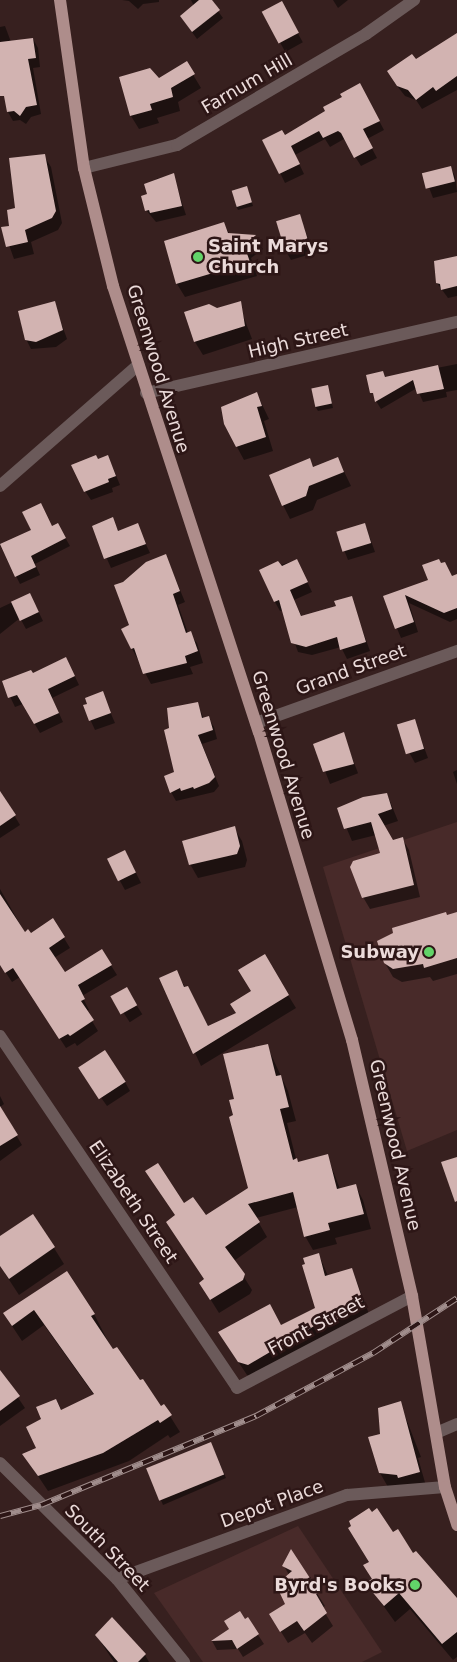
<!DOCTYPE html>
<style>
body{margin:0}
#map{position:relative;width:457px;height:1662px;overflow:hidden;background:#37201f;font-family:"DejaVu Sans",sans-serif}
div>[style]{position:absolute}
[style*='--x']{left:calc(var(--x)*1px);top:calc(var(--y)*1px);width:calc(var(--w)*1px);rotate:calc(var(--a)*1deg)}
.built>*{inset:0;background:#482a29}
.shadow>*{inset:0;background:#0007;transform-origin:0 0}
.building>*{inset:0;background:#d2b3b1;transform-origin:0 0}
.minor>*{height:12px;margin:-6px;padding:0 6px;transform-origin:6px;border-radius:6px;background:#6b5a5a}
.major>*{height:12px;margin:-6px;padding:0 6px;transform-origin:6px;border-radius:6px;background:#ae8d8b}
.rail>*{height:5.5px;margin-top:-2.75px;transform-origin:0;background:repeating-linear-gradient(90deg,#2d1616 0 11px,#a08d8c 0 22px);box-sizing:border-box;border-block:1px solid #a08d8c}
.dots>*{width:14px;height:14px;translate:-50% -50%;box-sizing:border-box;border:2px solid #2d1616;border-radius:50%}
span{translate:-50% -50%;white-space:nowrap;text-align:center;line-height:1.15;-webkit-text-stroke:5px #2d1616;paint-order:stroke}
.street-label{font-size:18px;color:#ebdbda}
.poi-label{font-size:18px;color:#ebdbda;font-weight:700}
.left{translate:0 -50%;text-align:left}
.right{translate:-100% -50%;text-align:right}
</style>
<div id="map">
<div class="built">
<div style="clip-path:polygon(457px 822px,457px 1130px,407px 1151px,323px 867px)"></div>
<div style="clip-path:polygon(298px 1526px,382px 1652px,362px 1662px,203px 1662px,154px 1593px)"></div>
</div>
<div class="shadow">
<div style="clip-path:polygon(122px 0,159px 0,159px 2px,143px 4px,138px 9px,129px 1px)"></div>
<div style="clip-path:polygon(191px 0,210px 0,223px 18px,197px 39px,181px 17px,194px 6px)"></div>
<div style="clip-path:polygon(333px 0,348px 0,338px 8px)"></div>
<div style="left:281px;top:3px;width:45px;height:20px;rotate:61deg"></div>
<div style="clip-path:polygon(5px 26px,11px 42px,33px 39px,38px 48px,40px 67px,33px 68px,41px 114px,31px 117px,26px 124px,20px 120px,13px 121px,8px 112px,0 59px,0 27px)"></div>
<div style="clip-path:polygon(457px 35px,457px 90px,422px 109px,416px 100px,405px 96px,394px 82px,416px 60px)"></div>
<div style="clip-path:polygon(186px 63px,201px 88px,178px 102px,180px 111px,157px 118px,159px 123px,139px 129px,131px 116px,120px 78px,158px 79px)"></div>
<div style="clip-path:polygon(365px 94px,384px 130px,367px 139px,377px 158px,361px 166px,344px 139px,330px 147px,325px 139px,295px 155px,304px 174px,285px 183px,264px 140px,284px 136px)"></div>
<div style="clip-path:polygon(44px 156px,51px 167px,62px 223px,58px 230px,31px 242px,34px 254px,14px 259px,3px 228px,10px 227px)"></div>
<div style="clip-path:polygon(450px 167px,455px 176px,457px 192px,433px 198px,424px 174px)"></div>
<div style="clip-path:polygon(173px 175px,186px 215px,156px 222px,146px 210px,148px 195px,156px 179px)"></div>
<div style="clip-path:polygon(247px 187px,253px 206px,238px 210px,236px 206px)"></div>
<div style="clip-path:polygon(299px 215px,314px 253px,291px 260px,286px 251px)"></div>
<div style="clip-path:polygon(224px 224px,230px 235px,255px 237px,263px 249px,251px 258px,257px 276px,185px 297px,177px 284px,166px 242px)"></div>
<div style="clip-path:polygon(457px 257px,457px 296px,448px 298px,437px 283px)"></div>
<div style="clip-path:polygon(238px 302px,252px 339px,203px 355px,195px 342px,216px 309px)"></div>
<div style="clip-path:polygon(54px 303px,67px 339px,56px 347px,31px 349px,26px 339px)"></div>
<div style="clip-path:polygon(457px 364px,457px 390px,446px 392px,447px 397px,423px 402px,417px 388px,381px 409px,376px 401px,383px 372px,386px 378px)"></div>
<div style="clip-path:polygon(328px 386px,333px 408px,318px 411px,315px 406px)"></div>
<div style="clip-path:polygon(257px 394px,269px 419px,264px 421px,273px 451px,244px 460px,237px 447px)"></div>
<div style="clip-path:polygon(108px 456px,120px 485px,112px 488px,113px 492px,91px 500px,85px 491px,98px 460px)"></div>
<div style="clip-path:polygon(338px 459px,351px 486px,317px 500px,313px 510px,290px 519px,283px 505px,309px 460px,314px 468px)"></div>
<div style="clip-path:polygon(112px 519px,119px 532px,137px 525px,150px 553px,111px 568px,93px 527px)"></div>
<div style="clip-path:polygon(365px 524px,375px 552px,348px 560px,337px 532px)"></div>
<div style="clip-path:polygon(52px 528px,62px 532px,70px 546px,35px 564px,40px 575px,20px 584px,16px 576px)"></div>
<div style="clip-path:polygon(166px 556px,185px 602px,178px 605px,188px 633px,197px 643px,203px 663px,190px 667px,193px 674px,151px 684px,122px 630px,131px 626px,124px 583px)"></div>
<div style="clip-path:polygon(297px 560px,312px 592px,294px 600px,302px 617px,337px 607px,351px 598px,370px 651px,347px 659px,341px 647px,312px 655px,298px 652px,283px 610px,280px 611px,275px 602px,261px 571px)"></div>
<div style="clip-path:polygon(457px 575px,457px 619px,450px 622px,409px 603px,418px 632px,401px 638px,384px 597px)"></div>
<div style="clip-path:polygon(30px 594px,43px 621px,26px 629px,20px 618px,0 634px,0 608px)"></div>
<div style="clip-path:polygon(71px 668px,79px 685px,52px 698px,63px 722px,40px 733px,23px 704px,15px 707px,3px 682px)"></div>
<div style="clip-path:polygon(102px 693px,115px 723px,95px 730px,84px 706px)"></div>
<div style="clip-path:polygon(197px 703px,204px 719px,208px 717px,214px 727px,217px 739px,202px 744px,219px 786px,214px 792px,176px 801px,171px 792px,176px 772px,171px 729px)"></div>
<div style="clip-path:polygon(414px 720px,428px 758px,415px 763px,410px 754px)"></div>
<div style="left:343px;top:734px;width:42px;height:30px;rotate:69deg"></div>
<div style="clip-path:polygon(457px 770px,457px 784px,453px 772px)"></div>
<div style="clip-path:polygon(387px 794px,398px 821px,383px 826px,392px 841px,402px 838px,409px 850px,420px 897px,370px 909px,363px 897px,382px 854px,376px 835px,352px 841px,338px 808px)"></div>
<div style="clip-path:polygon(7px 803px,20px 825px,0 838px,0 807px)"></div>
<div style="clip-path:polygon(234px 828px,242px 841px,247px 860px,245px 867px,198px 878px,190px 864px)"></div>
<div style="clip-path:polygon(130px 861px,141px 883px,125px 890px,120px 881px)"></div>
<div style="clip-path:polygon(0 889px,25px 933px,31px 935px,53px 920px,70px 948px,54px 958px,64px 974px,102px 951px,117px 975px,82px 996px,89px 1010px,86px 1011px,98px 1031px,77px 1046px,75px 1043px,66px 1048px,20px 977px,12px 982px,0 964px)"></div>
<div style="clip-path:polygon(457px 914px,457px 974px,433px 981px,430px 977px,402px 982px,393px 977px,385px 963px,447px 917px)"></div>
<div style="clip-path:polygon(264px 956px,296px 1008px,201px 1066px,161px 979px,176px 972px,209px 1027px,237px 1013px,253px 991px)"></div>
<div style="left:126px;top:989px;width:30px;height:15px;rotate:57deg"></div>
<div style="clip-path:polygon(267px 1046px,288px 1091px,296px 1121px,287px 1123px,296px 1159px,298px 1163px,327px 1155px,340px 1189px,355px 1185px,363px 1200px,371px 1229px,335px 1238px,337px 1244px,313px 1250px,305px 1236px,298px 1207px,256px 1218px,267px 1237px,234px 1261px,252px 1290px,250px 1294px,219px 1313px,209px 1297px,205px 1280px,176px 1216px,147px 1172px,184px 1205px,206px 1217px,250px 1189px,235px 1116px,236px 1100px)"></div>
<div style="clip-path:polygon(80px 1068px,125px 1082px,130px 1091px,107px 1106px)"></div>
<div style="clip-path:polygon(0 1096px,4px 1104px,0 1107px)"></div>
<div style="clip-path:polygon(0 1108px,22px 1145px,0 1161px)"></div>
<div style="clip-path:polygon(0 1238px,54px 1248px,64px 1264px,19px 1295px,0 1266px)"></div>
<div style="clip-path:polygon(319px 1255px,328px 1276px,352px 1269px,369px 1314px,256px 1378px,247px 1375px,227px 1345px,281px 1327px,317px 1308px)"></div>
<div style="clip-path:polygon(66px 1273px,94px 1314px,113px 1351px,160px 1407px,163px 1405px,180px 1432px,170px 1438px,168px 1435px,129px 1461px,48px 1491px,24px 1455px,38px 1449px,43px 1420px,56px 1400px,62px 1411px,94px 1395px,44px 1325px,22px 1341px,4px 1314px)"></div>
<div style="clip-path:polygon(0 1377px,6px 1380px,25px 1408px,0 1426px)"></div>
<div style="clip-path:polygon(400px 1403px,421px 1457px,418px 1458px,426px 1486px,388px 1487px,380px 1473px,382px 1435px)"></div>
<div style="clip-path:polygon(213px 1448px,226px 1478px,163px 1505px,148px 1469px)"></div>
<div style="clip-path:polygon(291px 1552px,325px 1606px,322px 1608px,333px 1626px,312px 1643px,305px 1633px,288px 1643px,278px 1627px,287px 1604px,289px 1575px,284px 1566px)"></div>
<div style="clip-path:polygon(413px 1555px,457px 1601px,457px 1657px,453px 1660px,410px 1609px,395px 1622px,367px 1583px,373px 1580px,370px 1563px)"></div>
<div style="clip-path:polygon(247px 1618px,264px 1644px,243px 1657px,238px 1649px,217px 1650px,212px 1641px)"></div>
<div style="clip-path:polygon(96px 1635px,145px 1655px,149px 1662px,114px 1662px)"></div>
</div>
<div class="building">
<div style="clip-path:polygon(199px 0,212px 0,220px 10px,192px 32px,180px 16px)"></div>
<div style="left:282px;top:1px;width:36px;height:23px;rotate:62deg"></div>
<div style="clip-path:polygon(457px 33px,457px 76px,436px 91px,433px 87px,416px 100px,408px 90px,397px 86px,387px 71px,412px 54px,416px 59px)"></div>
<div style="clip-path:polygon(33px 38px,36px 58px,28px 59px,37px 105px,26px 107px,20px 116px,14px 111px,7px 112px,4px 96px,0 96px,0 42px)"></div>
<div style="clip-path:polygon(187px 61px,195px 74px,171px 88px,173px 97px,150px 104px,152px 110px,130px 116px,119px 77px,150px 68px,159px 78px)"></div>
<div style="clip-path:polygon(360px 83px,380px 121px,363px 129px,373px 148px,354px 158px,341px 133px,338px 131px,323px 138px,319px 131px,291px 146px,300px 164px,279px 174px,262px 140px,282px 130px,285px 135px,325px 111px,323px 107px,342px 97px,340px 94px)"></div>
<div style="clip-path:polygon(45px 154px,56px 211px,52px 218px,25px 230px,28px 242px,6px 247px,1px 227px,9px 226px,7px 210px,15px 208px,9px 158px)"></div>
<div style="left:451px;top:166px;width:16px;height:30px;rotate:76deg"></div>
<div style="clip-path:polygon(174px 173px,182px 206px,150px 213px,149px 210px,145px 211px,141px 196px,147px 194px,144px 184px)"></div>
<div style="left:247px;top:186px;width:17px;height:16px;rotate:73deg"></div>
<div style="left:300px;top:214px;width:30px;height:25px;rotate:73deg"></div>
<div style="clip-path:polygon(224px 222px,228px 233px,256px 235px,244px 245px,250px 262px,176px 284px,164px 241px)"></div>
<div style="clip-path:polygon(457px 256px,457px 286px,441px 290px,440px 284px,436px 283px,434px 261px)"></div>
<div style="clip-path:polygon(55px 301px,63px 330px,36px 342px,25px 340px,18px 311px)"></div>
<div style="clip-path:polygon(241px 301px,245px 326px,194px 342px,184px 312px,209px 304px,217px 308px)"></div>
<div style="clip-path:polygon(438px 365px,444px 389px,417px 394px,413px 380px,375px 402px,373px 393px,370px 393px,366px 375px,383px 371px,385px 377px)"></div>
<div style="left:328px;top:385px;width:19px;height:17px;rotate:78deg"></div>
<div style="clip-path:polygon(257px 392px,262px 406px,257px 407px,266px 437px,236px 447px,224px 424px,221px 407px)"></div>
<div style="clip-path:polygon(96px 455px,98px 459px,108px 455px,116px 476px,108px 479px,109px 482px,84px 492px,71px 465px)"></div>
<div style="clip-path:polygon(338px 457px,344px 472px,309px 486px,306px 496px,282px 506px,269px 475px,310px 458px,313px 467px)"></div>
<div style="clip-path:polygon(41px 503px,52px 526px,58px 523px,66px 538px,31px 556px,36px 567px,15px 577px,0 544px,31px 530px,22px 512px)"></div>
<div style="clip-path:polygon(113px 517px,118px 531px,138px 523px,146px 544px,104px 559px,92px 526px)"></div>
<div style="left:365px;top:523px;width:21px;height:30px;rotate:73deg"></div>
<div style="clip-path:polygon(166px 554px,180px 591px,173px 594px,186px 633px,191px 631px,198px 651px,185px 656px,187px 663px,143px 674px,134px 648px,131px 649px,121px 629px,129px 625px,114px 585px,123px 582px,146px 562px)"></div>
<div style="clip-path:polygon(297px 559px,308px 582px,290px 590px,301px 616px,336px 606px,334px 601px,352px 596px,366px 642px,340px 650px,337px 637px,306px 647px,291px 643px,279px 600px,274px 602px,259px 570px,278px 561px,282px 566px)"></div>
<div style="clip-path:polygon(439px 559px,441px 563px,445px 562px,452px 576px,457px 574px,457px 608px,444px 613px,405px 595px,414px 622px,395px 629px,383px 596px,428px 580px,422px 565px)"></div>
<div style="left:30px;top:593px;width:21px;height:21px;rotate:65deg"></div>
<div style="clip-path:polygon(66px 657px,75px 676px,48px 689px,59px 713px,34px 724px,17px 695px,8px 698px,2px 681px,31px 670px,33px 673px)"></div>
<div style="clip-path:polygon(103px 691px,111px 713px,89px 721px,83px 705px,87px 704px,85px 698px)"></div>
<div style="clip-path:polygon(198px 702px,202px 718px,209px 716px,213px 730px,198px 735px,215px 777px,209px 783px,194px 789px,193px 787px,181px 791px,180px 788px,170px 793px,164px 776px,174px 772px,164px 730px,169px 728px,167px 708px)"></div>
<div style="left:415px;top:719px;width:31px;height:19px;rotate:73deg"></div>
<div style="clip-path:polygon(344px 732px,354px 764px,323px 772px,313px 744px)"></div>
<div style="clip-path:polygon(0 791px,16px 815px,0 826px)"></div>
<div style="clip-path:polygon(387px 793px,392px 809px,378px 814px,393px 840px,403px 837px,414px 885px,362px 898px,350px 867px,353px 861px,380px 853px,371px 822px,344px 829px,337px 808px,363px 797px)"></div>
<div style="clip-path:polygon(235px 826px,240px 846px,237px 854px,189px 865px,182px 841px)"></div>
<div style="left:125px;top:850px;width:25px;height:20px;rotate:64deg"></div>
<div style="clip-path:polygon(0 894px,25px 932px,28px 929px,31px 933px,53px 918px,65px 937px,49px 948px,65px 972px,102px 949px,112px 965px,78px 985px,85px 999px,81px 1001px,94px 1020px,70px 1036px,68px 1034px,59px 1039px,13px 968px,5px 973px,0 965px)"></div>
<div style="clip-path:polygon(446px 912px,447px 915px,457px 912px,457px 958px,424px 968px,423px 964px,393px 969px,384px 963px,377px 941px,393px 933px,392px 928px)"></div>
<div style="clip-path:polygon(265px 954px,289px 995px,193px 1054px,159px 978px,177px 970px,184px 987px,188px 986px,208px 1026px,236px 1013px,230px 1004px,251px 991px,238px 970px)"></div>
<div style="left:127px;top:987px;width:21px;height:19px;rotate:61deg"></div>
<div style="clip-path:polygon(268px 1044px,276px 1076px,281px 1075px,289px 1107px,280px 1109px,293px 1160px,297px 1158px,298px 1162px,328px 1154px,337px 1189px,356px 1184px,364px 1214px,328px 1223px,330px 1230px,304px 1237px,293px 1192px,248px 1204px,260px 1222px,225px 1247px,245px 1274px,243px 1280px,210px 1300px,199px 1283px,204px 1279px,166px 1222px,175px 1215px,145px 1171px,158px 1163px,184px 1203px,193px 1197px,206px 1215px,248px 1188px,229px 1117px,233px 1115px,229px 1100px,234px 1099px,223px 1054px)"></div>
<div style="left:105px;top:1050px;width:38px;height:32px;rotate:57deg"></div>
<div style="clip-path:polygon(0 1106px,18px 1135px,0 1146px)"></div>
<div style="clip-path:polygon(457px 1157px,457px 1201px,455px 1202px,441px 1162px)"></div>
<div style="clip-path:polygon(33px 1214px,55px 1247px,9px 1279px,0 1266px,0 1236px)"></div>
<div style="clip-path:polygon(319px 1253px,325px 1276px,352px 1268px,363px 1301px,339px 1315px,337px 1321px,321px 1322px,248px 1365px,238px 1362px,218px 1332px,270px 1304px,281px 1325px,315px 1308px,302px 1265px,305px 1264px,303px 1258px)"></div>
<div style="clip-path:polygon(67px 1271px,95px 1314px,91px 1316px,113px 1349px,117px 1347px,140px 1380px,143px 1379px,161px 1406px,164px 1404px,172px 1415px,160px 1423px,158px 1420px,103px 1453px,38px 1476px,22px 1454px,36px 1448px,26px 1427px,41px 1419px,36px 1407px,56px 1399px,61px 1410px,94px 1394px,34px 1310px,12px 1326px,3px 1313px)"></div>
<div style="clip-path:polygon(0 1370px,20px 1396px,0 1411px)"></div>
<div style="clip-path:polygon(401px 1401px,420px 1472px,398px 1478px,397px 1475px,379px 1473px,368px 1437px,380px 1434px,378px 1408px)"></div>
<div style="left:211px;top:1442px;width:35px;height:70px;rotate:68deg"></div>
<div style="clip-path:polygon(369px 1508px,372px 1512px,377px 1508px,393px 1532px,398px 1529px,413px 1553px,416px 1551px,457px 1598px,457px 1632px,442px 1644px,399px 1593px,384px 1606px,365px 1583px,372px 1579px,363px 1565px,369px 1562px,348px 1528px,351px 1526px,349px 1521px)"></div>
<div style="clip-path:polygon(291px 1549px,319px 1592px,316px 1594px,327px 1613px,304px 1631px,297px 1621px,280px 1632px,269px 1614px,285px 1604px,276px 1585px,292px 1571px,282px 1566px)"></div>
<div style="clip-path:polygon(240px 1611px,245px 1619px,248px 1617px,259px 1634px,237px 1649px,232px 1640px,211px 1641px,229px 1629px,224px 1621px)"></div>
<div style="clip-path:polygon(112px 1617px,146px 1654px,138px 1662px,118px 1662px,95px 1635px)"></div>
</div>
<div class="minor">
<div style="--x:84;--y:168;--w:96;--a:-13.9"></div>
<div style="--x:177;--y:145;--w:219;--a:-30.4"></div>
<div style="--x:366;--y:34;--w:59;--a:-35.3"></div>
<div style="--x:146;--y:393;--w:319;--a:-12.9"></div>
<div style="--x:0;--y:486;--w:184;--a:-41.2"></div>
<div style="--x:256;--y:723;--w:214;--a:-19.7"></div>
<div style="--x:0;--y:1036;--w:424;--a:56"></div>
<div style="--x:237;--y:1388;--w:198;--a:-27.7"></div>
<div style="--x:436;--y:1433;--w:23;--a:-23"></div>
<div style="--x:0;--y:1463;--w:165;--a:44.8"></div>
<div style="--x:117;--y:1579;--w:107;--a:51.1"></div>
<div style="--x:117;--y:1579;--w:245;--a:-20.1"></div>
<div style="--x:347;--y:1495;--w:98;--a:-4.7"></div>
</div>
<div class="major">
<div style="--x:60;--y:0;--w:170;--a:81.9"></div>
<div style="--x:84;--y:168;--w:122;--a:76.2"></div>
<div style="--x:113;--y:286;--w:469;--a:71.9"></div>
<div style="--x:259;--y:732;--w:322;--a:73.2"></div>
<div style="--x:352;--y:1040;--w:263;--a:76.8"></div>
<div style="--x:412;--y:1296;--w:194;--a:80.2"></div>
<div style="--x:445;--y:1487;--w:40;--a:72"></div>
</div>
<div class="rail">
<div style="--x:0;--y:1516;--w:42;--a:-15"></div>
<div style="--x:41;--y:1505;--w:233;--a:-22.5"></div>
<div style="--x:256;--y:1416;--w:133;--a:-28.3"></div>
<div style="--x:373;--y:1353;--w:100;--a:-33.2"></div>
</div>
<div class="dots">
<div style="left:198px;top:257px;background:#62d469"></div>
<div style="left:429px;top:952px;background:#62d469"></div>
<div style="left:415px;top:1585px;background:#62d469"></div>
</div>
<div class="street-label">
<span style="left:247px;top:84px;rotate:-30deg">Farnum Hill</span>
<span style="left:298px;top:341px;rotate:-13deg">High Street</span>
<span style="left:158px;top:369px;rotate:73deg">Greenwood Avenue</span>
<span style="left:351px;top:670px;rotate:-20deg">Grand Street</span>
<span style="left:283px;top:755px;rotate:73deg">Greenwood Avenue</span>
<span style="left:395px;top:1145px;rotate:77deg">Greenwood Avenue</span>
<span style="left:133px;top:1202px;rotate:56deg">Elizabeth Street</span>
<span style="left:316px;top:1326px;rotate:-28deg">Front Street</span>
<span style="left:272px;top:1504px;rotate:-20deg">Depot Place</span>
<span style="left:107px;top:1548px;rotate:46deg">South Street</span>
</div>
<div class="poi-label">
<span class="left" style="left:208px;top:257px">Saint Marys<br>Church</span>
<span class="right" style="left:419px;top:952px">Subway</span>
<span class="right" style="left:405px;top:1585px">Byrd's Books</span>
</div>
</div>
